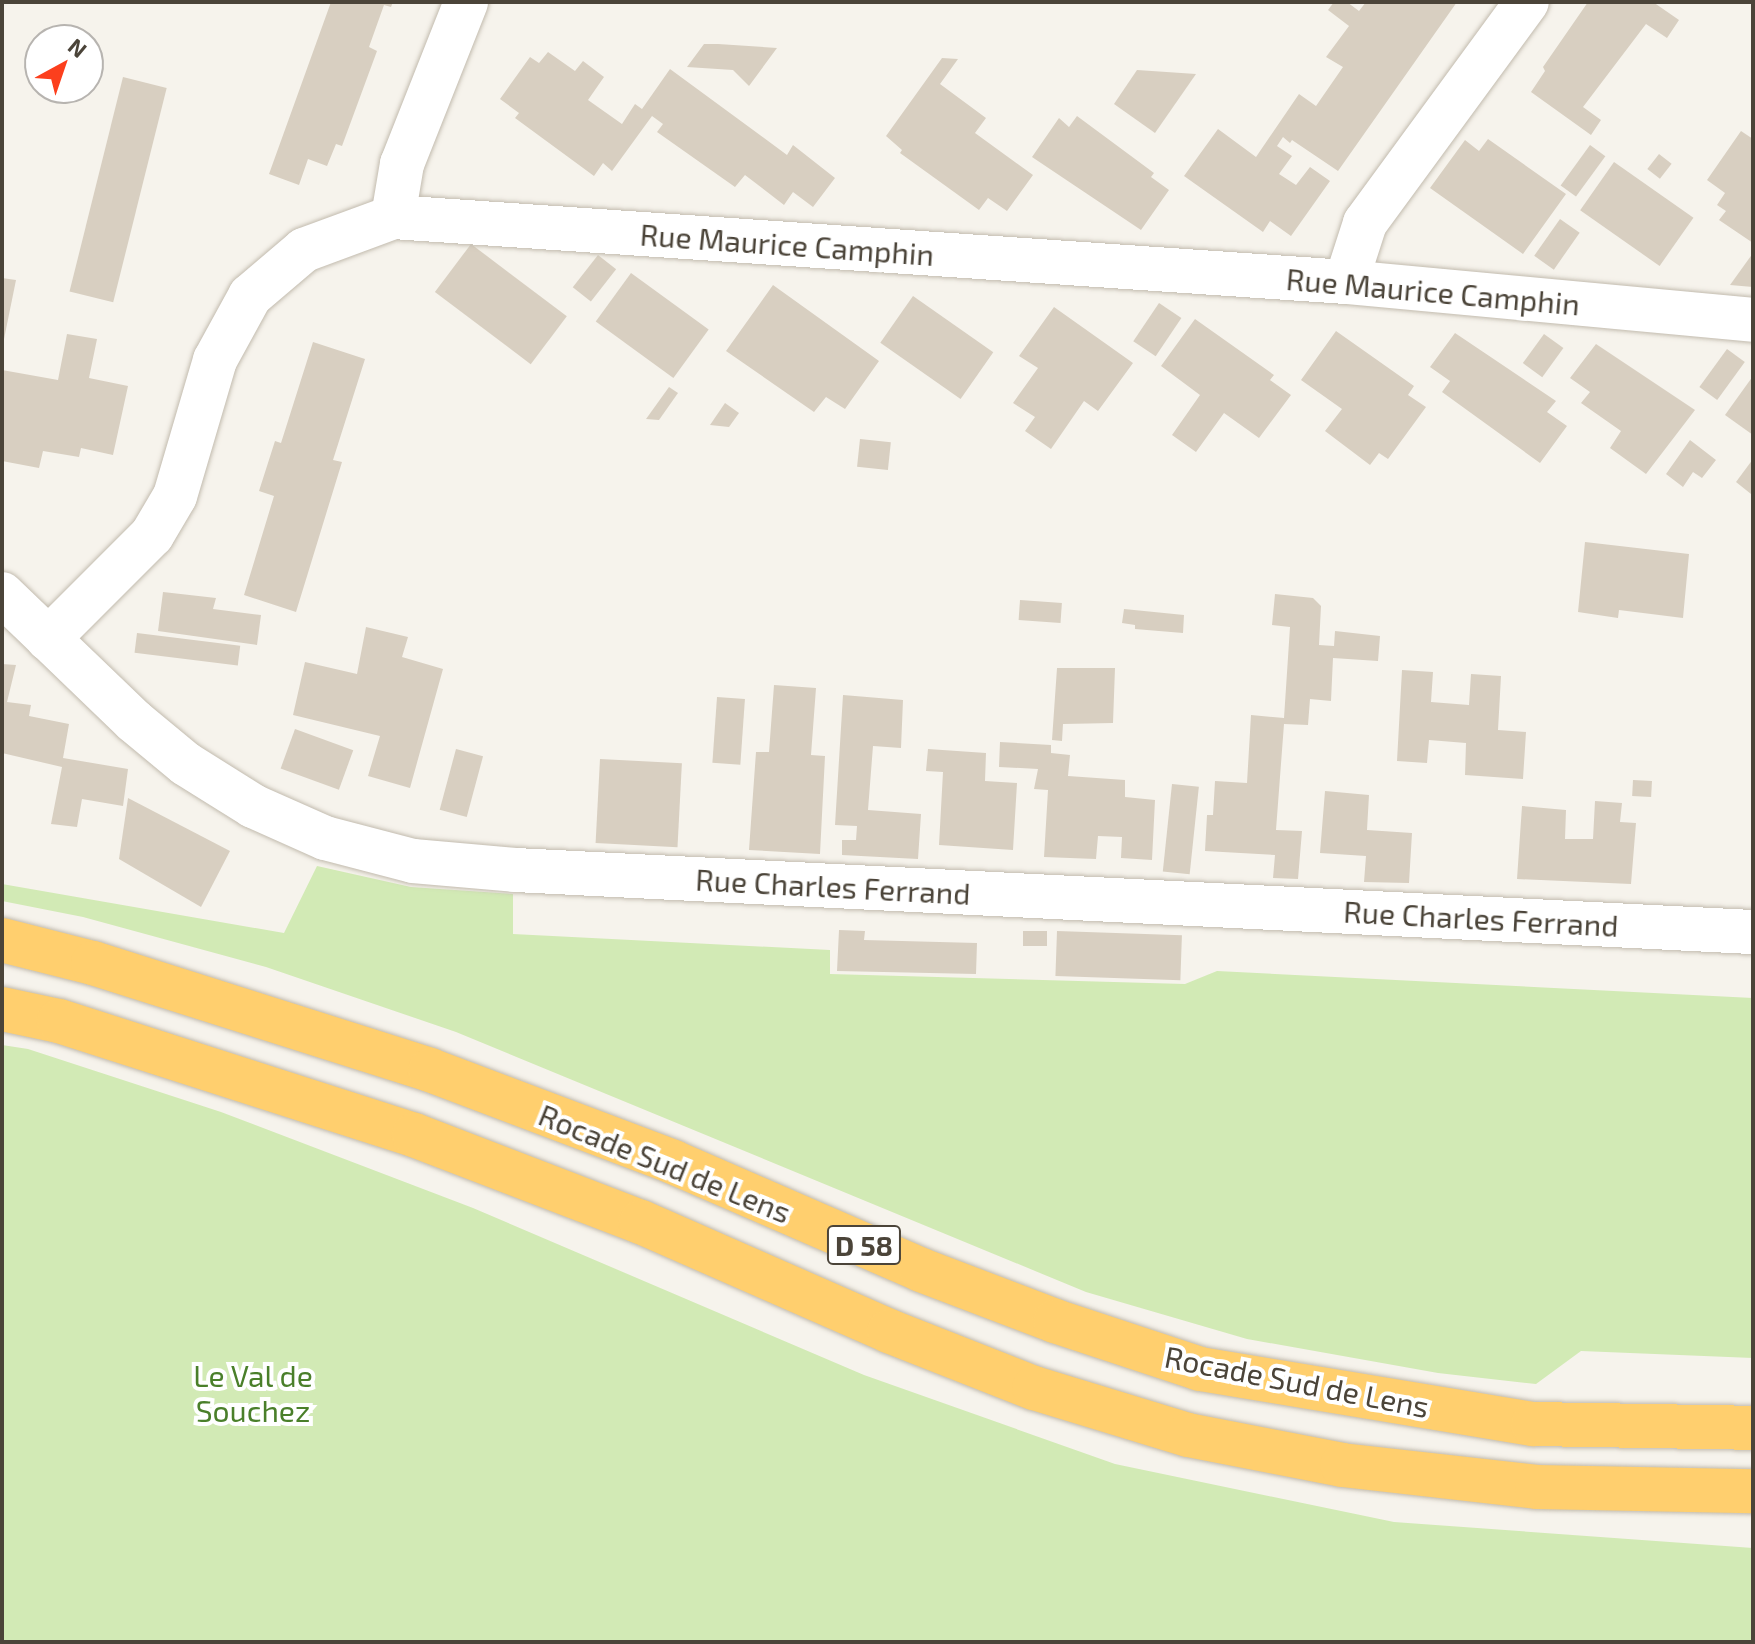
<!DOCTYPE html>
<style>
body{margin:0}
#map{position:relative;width:1755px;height:1644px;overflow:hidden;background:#f6f3ec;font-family:"Exo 2",sans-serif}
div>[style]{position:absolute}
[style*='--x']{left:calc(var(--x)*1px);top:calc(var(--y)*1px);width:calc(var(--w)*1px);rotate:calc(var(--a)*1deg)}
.green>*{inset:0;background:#d2eab5}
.building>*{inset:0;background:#d8cfc1;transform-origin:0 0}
.roads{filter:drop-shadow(0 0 2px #c2bbae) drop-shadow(0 0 2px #c2bbae)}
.minor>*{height:44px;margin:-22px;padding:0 22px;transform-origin:22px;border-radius:22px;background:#fff}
.highway>*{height:44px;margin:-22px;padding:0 22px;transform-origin:22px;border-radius:22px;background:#ffcf6e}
span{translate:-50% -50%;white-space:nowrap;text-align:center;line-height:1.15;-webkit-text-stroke:8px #fff;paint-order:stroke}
.shield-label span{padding:2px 6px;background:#fff;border:2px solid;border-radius:6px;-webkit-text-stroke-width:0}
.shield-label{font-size:28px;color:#4b4439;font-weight:700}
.street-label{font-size:30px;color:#4b4439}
.park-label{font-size:30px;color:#4a7f2a}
.frame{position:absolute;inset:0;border:4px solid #4b4439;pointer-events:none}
.north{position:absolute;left:24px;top:24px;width:80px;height:80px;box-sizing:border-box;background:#fff;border:2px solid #b7b4b0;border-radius:50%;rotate:40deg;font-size:22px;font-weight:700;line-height:32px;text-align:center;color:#4b4439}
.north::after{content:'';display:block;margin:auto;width:28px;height:36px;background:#fc3f1d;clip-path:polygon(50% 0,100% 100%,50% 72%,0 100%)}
</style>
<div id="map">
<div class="green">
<div style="clip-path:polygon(317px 866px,411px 887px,513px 894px,513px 934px,830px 950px,830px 974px,1185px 984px,1217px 971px,1753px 998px,1753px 1358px,1581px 1351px,1536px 1384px,1438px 1373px,1247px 1339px,1086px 1292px,456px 1032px,266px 967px,83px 917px,2px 901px,2px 884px,284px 933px)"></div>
<div style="clip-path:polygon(2px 1045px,28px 1049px,221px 1112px,473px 1208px,864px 1375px,1115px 1464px,1394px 1522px,1753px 1548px,1753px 1642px,2px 1642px)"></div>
</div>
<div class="building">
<div style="clip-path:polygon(331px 2px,393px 2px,391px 7px,384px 5px,369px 47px,377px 51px,342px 146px,336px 144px,327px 166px,308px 159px,299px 185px,269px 174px)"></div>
<div style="clip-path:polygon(1334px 2px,1347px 2px,1359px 11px,1366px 2px,1457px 2px,1338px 171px,1292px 140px,1290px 143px,1283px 137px,1277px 146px,1292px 156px,1279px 174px,1296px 185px,1310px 167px,1330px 181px,1291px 236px,1270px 221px,1263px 232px,1184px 176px,1218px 129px,1256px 157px,1299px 94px,1316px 106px,1343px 67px,1326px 57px,1349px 26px,1328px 10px)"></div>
<div style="clip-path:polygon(1588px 2px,1653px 2px,1679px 20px,1667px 38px,1646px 24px,1583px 107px,1601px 120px,1591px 135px,1531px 92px,1545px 71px,1543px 67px)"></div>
<div style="clip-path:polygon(704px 44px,718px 44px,777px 48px,749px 86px,733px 70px,687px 67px)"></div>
<div style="clip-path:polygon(548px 52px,575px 71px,583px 61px,604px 77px,588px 100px,622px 124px,635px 104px,642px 109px,670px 69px,787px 155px,793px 145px,835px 178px,813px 207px,793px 192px,784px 205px,745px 175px,735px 187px,657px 132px,663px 124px,652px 116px,612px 171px,603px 163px,594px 176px,515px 118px,519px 113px,500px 99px,530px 57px,539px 63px)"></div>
<div style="clip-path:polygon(942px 58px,958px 59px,940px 84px,986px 118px,975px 133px,1033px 175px,1007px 211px,988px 198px,979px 210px,900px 153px,902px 150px,886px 136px)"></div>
<div style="clip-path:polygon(1137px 70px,1196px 74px,1155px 133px,1114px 104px)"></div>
<div style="left:123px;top:77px;width:45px;height:221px;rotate:14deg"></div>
<div style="clip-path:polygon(1077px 116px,1154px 173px,1151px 177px,1169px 190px,1141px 230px,1032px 157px,1059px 118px,1069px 127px)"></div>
<div style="clip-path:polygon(1741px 131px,1753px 139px,1753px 243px,1719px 220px,1726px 211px,1717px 205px,1725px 193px,1707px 180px)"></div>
<div style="clip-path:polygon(1488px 139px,1566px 194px,1523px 254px,1430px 188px,1465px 140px,1479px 151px)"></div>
<div style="left:1590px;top:145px;width:19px;height:50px;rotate:36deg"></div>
<div style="left:1659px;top:154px;width:16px;height:19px;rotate:38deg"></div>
<div style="left:1614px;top:162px;width:97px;height:59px;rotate:35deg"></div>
<div style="left:1560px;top:219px;width:24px;height:45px;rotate:35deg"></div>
<div style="left:471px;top:244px;width:120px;height:60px;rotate:37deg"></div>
<div style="clip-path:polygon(1753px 253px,1753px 287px,1730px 285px)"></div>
<div style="left:598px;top:255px;width:23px;height:41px;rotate:38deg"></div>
<div style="left:631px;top:273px;width:96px;height:60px;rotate:36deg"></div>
<div style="clip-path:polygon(2px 278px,16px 280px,3px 344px,2px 344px)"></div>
<div style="clip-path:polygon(773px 285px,879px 361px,845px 409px,826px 397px,814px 412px,726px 351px)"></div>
<div style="left:913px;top:296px;width:98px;height:57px;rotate:35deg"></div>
<div style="left:1159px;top:303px;width:27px;height:46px;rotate:34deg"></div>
<div style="clip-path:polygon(1054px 307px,1133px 363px,1098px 411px,1084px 401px,1051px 449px,1025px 431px,1035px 417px,1013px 403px,1038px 368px,1019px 356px)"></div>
<div style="clip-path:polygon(1195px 319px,1274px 375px,1270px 380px,1291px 395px,1259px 438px,1224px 413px,1196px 452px,1172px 435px,1200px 395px,1161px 366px)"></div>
<div style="clip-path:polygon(1336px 331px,1414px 386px,1408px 395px,1426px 407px,1388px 459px,1379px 453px,1370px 465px,1325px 431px,1342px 409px,1301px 380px)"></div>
<div style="clip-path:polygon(1455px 333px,1556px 401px,1547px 412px,1567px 426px,1540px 463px,1442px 392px,1450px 381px,1430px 367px)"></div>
<div style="clip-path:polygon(67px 334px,97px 339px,89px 378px,128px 386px,113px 455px,81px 448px,79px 457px,43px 451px,39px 468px,2px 461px,2px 370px,58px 380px)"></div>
<div style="left:1544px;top:334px;width:24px;height:36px;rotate:36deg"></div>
<div style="clip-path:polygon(313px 342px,365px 359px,333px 460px,342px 462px,296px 612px,244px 595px,274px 496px,259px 491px,275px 441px,281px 443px)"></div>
<div style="clip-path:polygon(1596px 344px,1695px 410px,1646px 474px,1610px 448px,1621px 431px,1581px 403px,1590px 392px,1570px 378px)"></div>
<div style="left:1727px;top:349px;width:22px;height:47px;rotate:36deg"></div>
<div style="clip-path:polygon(1753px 376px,1753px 435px,1725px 415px)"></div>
<div style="clip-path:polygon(669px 387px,678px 393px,659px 420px,646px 419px)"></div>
<div style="clip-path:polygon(725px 403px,739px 413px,729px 427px,710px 425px)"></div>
<div style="left:860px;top:439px;width:31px;height:28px;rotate:6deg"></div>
<div style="clip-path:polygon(1690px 440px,1716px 460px,1702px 478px,1693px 472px,1683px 487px,1666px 474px)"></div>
<div style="clip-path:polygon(1753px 459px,1753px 490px,1751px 494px,1736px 482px)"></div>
<div style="clip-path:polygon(1585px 542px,1689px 554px,1683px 618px,1619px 610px,1618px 618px,1578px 612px)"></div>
<div style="clip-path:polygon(163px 592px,216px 598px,213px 609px,261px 615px,257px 645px,158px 631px)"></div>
<div style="clip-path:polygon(1275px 594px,1313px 598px,1321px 606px,1319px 645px,1334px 646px,1335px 631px,1380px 636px,1378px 661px,1333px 658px,1331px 701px,1310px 699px,1308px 725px,1284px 724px,1276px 830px,1302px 831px,1298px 879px,1273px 878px,1275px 855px,1205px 851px,1207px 815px,1213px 815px,1215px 781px,1247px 783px,1251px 715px,1284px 718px,1290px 627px,1272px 625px)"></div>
<div style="left:1020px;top:600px;width:42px;height:20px;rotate:4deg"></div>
<div style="clip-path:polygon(1124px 609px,1184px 615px,1183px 633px,1135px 629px,1135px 625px,1122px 623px)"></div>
<div style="clip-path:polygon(366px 627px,408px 637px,402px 657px,443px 669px,410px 788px,368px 776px,380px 736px,293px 715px,305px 662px,357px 674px)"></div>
<div style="left:137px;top:633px;width:104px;height:20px;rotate:7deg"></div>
<div style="clip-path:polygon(2px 664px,16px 665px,7px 702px,31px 705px,29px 716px,69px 724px,63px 758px,128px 769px,123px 806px,82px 799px,77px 827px,51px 824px,62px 767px,2px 753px)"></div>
<div style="clip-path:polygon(1057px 668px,1115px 668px,1113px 723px,1063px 724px,1062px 741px,1052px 740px)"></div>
<div style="clip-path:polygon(1402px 670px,1433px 672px,1431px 702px,1469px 705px,1471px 674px,1501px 676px,1498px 730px,1526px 732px,1523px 779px,1465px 775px,1466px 743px,1429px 740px,1427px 763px,1397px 761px)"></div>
<div style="clip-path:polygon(774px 685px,816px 688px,811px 755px,825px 756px,820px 854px,749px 850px,756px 752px,769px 752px)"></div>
<div style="clip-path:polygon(843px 695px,903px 700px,901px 748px,873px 746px,868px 810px,921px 814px,918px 859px,842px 855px,842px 840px,856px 840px,857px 826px,835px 825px)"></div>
<div style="left:717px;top:697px;width:28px;height:66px;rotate:4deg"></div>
<div style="left:295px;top:729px;width:62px;height:42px;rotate:20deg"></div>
<div style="clip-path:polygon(1000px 742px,1051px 745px,1051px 753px,1070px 755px,1068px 776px,1125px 780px,1125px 797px,1155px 800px,1152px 860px,1121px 858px,1122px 837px,1098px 836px,1096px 859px,1044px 857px,1048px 790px,1034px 789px,1038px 769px,999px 767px)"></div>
<div style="left:456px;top:749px;width:28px;height:63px;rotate:15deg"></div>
<div style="clip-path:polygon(928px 749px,986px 753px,985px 781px,1017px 783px,1013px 850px,939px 845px,943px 772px,926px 771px)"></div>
<div style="left:600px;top:759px;width:82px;height:84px;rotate:3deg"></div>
<div style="left:1633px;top:780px;width:19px;height:16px;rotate:3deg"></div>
<div style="left:1172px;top:784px;width:27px;height:88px;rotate:6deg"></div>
<div style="clip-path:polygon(1325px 791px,1369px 795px,1367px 830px,1412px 833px,1409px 883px,1364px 882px,1366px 856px,1320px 853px)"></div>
<div style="clip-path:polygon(128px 798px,230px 851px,201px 907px,119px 859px)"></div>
<div style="clip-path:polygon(1595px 801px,1622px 803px,1620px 822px,1636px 823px,1631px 884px,1517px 879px,1522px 806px,1566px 810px,1565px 839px,1593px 839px)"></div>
<div style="clip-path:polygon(839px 930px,865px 931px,864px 940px,977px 943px,976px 974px,837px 971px)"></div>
<div style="left:1023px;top:931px;width:24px;height:15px"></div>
<div style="left:1057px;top:931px;width:125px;height:45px;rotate:2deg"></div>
</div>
<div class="roads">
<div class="minor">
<div style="--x:393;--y:217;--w:54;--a:-80.4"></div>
<div style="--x:402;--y:164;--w:174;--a:-68.4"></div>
<div style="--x:1346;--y:282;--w:62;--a:-72.1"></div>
<div style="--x:1365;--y:223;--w:274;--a:-53.8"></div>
<div style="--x:2;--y:594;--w:183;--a:43.9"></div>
<div style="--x:134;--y:721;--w:67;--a:39.6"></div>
<div style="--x:186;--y:764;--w:79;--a:32.1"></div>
<div style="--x:253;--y:806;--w:79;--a:24"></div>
<div style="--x:325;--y:838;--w:91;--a:14.6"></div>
<div style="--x:413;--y:861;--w:102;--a:5"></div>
<div style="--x:515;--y:870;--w:1240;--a:2.87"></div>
<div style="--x:48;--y:639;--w:147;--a:-45"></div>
<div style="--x:152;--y:535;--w:45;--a:-59.5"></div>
<div style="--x:175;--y:496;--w:142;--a:-73.6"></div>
<div style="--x:215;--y:360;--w:73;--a:-61.3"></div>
<div style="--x:250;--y:296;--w:71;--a:-40.4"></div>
<div style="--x:304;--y:250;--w:95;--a:-20.3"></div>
<div style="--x:393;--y:217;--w:955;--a:3.9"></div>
<div style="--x:1346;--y:282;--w:409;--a:5.3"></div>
</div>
<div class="highway">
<div style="--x:2;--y:940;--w:94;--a:14.2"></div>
<div style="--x:93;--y:963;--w:354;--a:17.6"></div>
<div style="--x:430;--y:1070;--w:260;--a:20.7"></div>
<div style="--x:673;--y:1162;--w:270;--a:23.5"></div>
<div style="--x:921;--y:1270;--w:143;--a:20.8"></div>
<div style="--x:1055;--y:1321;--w:153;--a:18.3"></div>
<div style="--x:1200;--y:1369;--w:338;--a:9.4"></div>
<div style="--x:1533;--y:1424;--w:220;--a:1"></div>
<div style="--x:2;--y:1009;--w:58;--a:11.9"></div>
<div style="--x:59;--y:1021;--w:373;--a:17.8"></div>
<div style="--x:414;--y:1135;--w:243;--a:21"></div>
<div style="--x:641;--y:1222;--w:271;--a:23.7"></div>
<div style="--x:889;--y:1331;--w:156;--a:21.5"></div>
<div style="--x:1034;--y:1388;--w:161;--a:17"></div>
<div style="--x:1188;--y:1435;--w:157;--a:11"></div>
<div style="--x:1342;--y:1465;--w:196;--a:6.4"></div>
<div style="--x:1537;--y:1487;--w:216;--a:1.1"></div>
</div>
</div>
<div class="shield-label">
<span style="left:864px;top:1245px">D 58</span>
</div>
<div class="street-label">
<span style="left:787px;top:244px;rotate:4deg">Rue Maurice Camphin</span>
<span style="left:1433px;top:291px;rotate:5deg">Rue Maurice Camphin</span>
<span style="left:833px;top:886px;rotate:3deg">Rue Charles Ferrand</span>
<span style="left:1481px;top:918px;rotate:3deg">Rue Charles Ferrand</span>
<span style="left:665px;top:1163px;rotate:22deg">Rocade Sud de Lens</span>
<span style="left:1297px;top:1381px;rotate:11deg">Rocade Sud de Lens</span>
</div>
<div class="park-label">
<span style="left:253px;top:1392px">Le Val de<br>Souchez</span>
</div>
<div class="frame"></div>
<div class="north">N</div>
</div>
